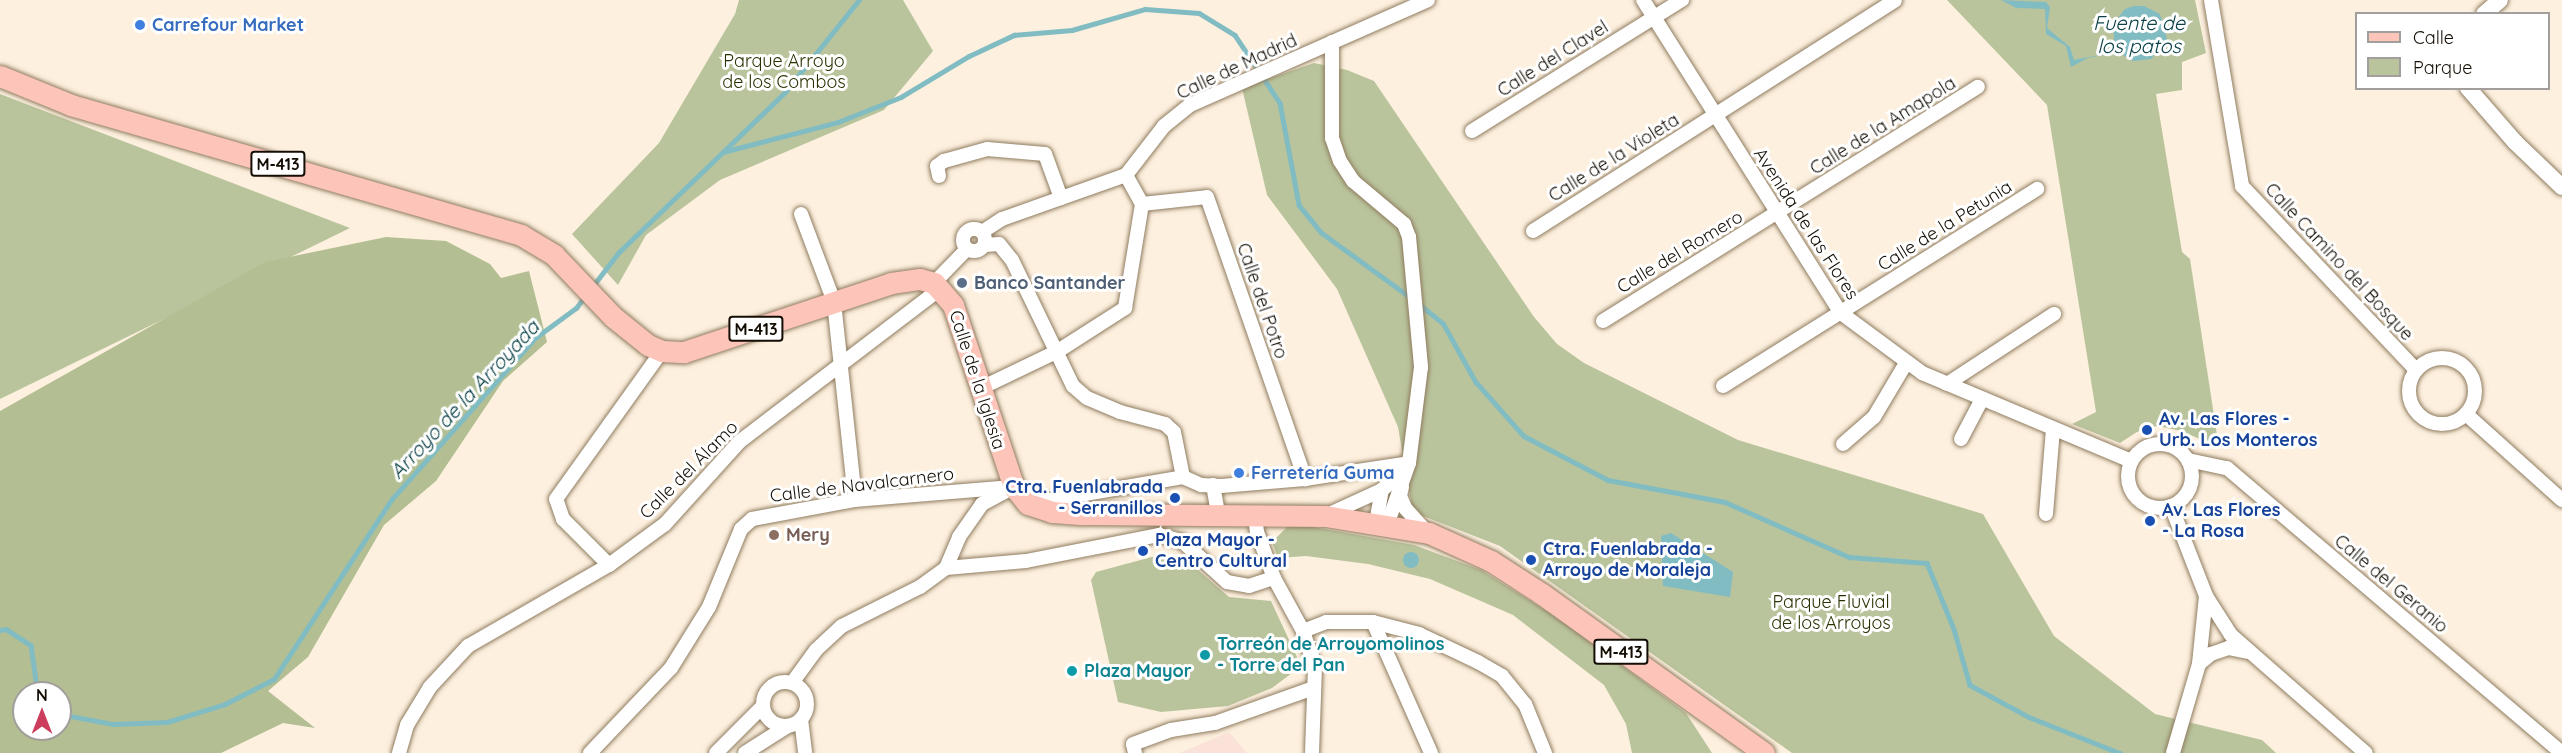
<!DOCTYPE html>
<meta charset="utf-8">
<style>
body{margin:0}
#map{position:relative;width:2562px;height:753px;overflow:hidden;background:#fdf0de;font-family:Quicksand,sans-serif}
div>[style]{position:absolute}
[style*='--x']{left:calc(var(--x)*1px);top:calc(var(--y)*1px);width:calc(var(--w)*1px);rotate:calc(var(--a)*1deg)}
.education>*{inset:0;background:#fae2d8}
.green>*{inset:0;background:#b9c49c}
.forest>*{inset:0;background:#b3bf93}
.water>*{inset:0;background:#82bcc3}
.round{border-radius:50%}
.stream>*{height:4.5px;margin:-2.25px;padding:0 2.25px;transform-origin:2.25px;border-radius:2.25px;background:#82bcc3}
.roads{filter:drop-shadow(0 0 2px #8f7c60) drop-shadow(0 0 2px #8f7c60)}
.minor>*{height:14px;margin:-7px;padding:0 7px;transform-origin:7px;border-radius:7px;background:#fff}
.minor>.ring{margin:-7px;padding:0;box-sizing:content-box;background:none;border:14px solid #fff;border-radius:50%}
.tertiary>*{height:16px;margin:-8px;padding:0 8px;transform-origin:8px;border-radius:8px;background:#fff}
.primary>*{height:21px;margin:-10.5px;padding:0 10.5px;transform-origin:10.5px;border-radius:10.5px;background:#fdc4b9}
.dots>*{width:16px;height:16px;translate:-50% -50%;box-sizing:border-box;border:3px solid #fff;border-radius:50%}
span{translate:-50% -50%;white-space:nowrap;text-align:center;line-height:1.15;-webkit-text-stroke:6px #fff;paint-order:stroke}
.shield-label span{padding:2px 4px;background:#fff;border:2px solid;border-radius:4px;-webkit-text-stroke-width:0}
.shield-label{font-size:16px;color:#140d04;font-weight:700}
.shop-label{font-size:18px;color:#366cbe;font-weight:700}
.left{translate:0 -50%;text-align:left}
.street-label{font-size:18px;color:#140d04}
.park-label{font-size:18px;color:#283200}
.service-label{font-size:18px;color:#4e5e75;font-weight:700}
.transit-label{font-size:18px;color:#164399;font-weight:700}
.right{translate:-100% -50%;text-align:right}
.education-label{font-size:18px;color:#785e54;font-weight:700}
.culture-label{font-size:18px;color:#0d838f;font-weight:700}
.water-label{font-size:20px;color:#0b4248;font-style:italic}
.legend{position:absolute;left:2355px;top:12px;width:195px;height:78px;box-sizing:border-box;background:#fff;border:2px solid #a19e9b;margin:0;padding:8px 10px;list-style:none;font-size:18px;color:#140d04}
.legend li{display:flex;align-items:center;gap:12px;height:30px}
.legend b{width:30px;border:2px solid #a19e9b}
.north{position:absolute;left:12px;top:681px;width:60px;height:60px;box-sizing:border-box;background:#fff;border:2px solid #a19e9b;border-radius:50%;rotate:0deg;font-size:16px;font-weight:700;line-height:24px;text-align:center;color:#140d04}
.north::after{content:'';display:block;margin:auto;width:21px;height:27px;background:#cd3d5d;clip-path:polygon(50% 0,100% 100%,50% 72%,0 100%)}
</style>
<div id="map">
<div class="education">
<div style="clip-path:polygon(1229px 732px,1247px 753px,1180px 753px)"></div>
</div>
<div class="green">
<div style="clip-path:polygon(739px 0,903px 0,933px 51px,884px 110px,720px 180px,646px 235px,618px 285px,572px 234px,659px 143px,735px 14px)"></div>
<div style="clip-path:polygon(1947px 0,2195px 0,2206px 53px,2182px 62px,2182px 90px,2156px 94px,2182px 252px,2190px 259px,2219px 448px,2182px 431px,2157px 426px,2137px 432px,2120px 443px,2072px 424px,2096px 412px,2047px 105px)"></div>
<div style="clip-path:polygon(1314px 63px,1347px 70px,1374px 81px,1534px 317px,1557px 344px,1584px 363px,1738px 440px,1983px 514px,2054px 636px,2155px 714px,2262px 740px,2276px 753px,1792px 753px,1500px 546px,1413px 512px,1398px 427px,1337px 289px,1267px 195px,1242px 88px)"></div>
<div style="clip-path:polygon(0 94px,350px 228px,0 399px)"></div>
<div style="clip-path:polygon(1291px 523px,1414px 545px,1481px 570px,1556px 617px,1686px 713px,1712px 753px,1632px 753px,1626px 724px,1604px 685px,1513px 615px,1430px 579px,1368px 564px,1306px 556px,1278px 558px,1272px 542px)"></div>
<div style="clip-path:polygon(1163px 554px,1190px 563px,1229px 597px,1271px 601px,1297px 657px,1292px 673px,1272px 688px,1228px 706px,1161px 712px,1118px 702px,1091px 580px,1096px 572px)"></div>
</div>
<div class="forest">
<div style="clip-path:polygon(evenodd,386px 237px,446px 241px,490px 264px,501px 278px,529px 271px,547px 342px,503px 381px,436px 481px,384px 525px,308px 657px,268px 691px,315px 728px,283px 723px,221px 753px,0 753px,0 411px,265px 262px,386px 237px,24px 693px,60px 693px,60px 729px,24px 729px,24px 693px)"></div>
</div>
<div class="water">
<div style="clip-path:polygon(2001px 0,2046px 2px,2050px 7px,2047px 28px,2070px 47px,2074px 60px,2115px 52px,2113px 24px,2125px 9px,2134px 6px,2144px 6px,2160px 14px,2167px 39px,2151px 59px,2133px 61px,2118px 52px,2088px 58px,2071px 67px,2066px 46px,2046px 34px,2045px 9px,2016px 8px)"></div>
<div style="clip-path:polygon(1671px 533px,1733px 572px,1730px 597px,1663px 586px,1661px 536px)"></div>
<div class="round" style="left:1403px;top:552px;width:16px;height:16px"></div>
</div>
<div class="stream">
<div style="--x:723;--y:152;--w:119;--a:-14.6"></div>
<div style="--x:838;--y:122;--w:68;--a:-21.6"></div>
<div style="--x:901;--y:97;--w:79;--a:-31.1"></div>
<div style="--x:969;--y:56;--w:50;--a:-25"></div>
<div style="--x:1014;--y:35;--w:58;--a:-4.9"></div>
<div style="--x:1072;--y:30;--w:76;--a:-16"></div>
<div style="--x:1145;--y:9;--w:54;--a:4.2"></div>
<div style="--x:1199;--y:13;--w:42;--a:31.4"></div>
<div style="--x:1235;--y:35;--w:82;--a:56.5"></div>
<div style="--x:1280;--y:103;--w:104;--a:79.4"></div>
<div style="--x:1299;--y:205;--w:36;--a:51"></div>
<div style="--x:1322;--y:233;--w:110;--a:36.1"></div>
<div style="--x:592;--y:287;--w:44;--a:-52.4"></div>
<div style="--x:619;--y:252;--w:231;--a:-43.9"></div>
<div style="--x:785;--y:92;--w:118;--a:-51.2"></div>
<div style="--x:1418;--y:303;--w:32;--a:39"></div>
<div style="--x:1443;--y:323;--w:68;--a:60.8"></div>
<div style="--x:1476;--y:382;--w:72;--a:48.4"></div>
<div style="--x:1524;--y:436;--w:95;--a:27.6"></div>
<div style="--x:1608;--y:480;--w:119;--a:10.6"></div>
<div style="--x:1725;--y:502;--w:136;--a:23.9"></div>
<div style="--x:1849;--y:557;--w:78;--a:4.4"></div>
<div style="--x:1927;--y:563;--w:71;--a:67.8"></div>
<div style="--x:1954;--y:629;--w:58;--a:74.1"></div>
<div style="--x:1970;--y:685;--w:67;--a:28.5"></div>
<div style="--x:2029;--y:717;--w:98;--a:21.6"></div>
<div style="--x:0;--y:630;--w:6;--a:-9"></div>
<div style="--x:6;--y:629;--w:30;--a:33"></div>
<div style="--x:31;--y:645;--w:42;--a:81.9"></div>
<div style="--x:37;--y:687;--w:8;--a:50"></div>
<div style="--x:60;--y:714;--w:54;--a:10.7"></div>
<div style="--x:113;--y:724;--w:54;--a:-2.1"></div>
<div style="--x:167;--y:722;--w:61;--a:-17.2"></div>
<div style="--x:225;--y:704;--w:55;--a:-27"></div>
<div style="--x:274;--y:679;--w:215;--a:-56.8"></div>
<div style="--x:392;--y:499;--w:215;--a:-48.4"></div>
<div style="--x:535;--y:338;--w:51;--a:-36.2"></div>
<div style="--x:576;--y:308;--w:15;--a:-53"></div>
</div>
<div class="roads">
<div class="minor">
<div style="--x:1643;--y:0;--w:370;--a:57.7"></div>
<div style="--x:1841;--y:313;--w:101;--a:36.5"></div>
<div style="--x:1922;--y:373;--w:227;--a:22.8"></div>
<div style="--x:2211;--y:0;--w:189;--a:80.5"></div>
<div style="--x:2242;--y:186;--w:253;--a:46.6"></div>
<div style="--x:1332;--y:42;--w:96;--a:90"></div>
<div style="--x:1332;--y:138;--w:24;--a:71"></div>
<div style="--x:1340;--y:161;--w:24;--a:57"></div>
<div style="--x:1353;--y:181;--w:67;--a:40.1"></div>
<div style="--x:1404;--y:224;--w:14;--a:69"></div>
<div style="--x:1409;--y:237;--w:131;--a:84.7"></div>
<div style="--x:1421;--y:367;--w:97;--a:97.1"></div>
<div style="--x:1409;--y:463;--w:66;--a:109.5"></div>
<div style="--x:1472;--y:131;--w:248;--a:-32"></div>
<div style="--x:939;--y:176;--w:10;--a:-101"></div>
<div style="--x:937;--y:166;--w:9;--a:-36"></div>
<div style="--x:944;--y:161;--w:45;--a:-15.6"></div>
<div style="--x:987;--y:149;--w:58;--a:4.9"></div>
<div style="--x:1045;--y:154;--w:47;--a:70"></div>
<div style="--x:1142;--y:204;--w:65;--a:-6.1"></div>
<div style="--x:1207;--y:197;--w:299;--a:70.8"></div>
<div style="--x:801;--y:214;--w:94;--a:69.4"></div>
<div style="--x:834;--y:302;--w:199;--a:83.9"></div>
<div class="ring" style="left:963px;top:229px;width:8px;height:8px"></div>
<div style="--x:1533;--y:231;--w:429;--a:-32.5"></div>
<div style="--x:982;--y:232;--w:24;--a:-33"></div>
<div style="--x:1002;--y:219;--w:132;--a:-19.5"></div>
<div style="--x:1126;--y:175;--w:62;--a:-52.2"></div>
<div style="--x:1164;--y:126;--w:33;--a:-39"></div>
<div style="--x:1190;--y:105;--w:260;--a:-23.8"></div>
<div style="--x:985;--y:245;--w:14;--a:-4"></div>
<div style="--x:999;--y:244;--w:21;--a:51"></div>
<div style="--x:1012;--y:260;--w:140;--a:64.2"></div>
<div style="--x:1073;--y:386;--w:18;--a:41"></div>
<div style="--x:1087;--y:398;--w:36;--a:23"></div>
<div style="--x:1120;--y:412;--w:47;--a:14.9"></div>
<div style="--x:1165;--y:424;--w:12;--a:42"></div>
<div style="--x:1174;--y:432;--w:46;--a:78.7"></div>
<div style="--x:934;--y:283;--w:47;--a:-45.9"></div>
<div style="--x:1603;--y:321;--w:442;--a:-32"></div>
<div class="ring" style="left:2409px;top:358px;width:52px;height:52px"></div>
<div style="--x:1947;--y:384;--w:128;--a:-33.2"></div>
<div style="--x:1723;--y:386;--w:371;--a:-32.1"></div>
<div style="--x:979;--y:389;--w:88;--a:-25.7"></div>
<div style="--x:1058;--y:351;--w:80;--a:-32.7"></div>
<div style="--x:1125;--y:308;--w:105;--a:-80.7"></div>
<div style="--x:1142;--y:204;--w:33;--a:-119"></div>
<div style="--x:2466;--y:414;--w:129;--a:41.9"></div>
<div style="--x:1961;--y:439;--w:45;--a:-62.3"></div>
<div style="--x:1843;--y:444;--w:41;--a:-41.1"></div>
<div style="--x:1874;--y:417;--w:63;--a:-59.3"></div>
<div class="ring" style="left:2128px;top:444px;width:50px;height:50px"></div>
<div style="--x:2188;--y:460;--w:40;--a:12"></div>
<div style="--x:2227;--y:468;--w:440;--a:40.4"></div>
<div style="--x:1213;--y:485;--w:29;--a:80"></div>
<div style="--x:1402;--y:487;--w:9;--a:103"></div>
<div style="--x:1400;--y:496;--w:13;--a:67"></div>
<div style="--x:1405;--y:508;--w:31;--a:48"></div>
<div style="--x:1033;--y:503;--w:152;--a:-9.8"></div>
<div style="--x:1183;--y:477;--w:20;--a:24"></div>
<div style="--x:1201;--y:485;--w:20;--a:3"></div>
<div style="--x:1221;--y:486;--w:84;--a:-4.8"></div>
<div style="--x:1305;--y:479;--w:105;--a:-8.7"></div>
<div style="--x:2171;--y:506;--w:97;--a:68.7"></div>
<div style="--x:2206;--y:596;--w:68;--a:95.9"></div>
<div style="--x:2199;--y:664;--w:93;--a:106.3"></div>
<div style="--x:1255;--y:514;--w:18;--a:84"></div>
<div style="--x:1257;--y:532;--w:49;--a:69.7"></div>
<div style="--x:1274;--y:578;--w:60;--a:61.3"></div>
<div style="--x:1303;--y:631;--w:38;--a:72"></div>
<div style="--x:1315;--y:667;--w:86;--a:92"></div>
<div style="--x:2046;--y:514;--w:85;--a:-85.3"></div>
<div style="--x:1327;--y:515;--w:60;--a:-24.4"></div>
<div style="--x:1382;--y:490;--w:28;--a:-41"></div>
<div style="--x:1376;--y:523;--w:34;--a:-80"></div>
<div style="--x:609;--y:565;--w:65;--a:-135"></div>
<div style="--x:563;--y:519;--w:21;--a:-109"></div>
<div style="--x:556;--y:499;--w:182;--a:-54.4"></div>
<div style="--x:946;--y:568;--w:34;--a:-67"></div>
<div style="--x:959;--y:537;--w:40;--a:-55.1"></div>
<div style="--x:982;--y:504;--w:30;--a:-28"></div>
<div style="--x:2206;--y:596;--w:46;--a:57.3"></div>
<div style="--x:2231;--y:635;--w:179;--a:41.2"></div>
<div style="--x:1373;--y:622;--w:143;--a:66.1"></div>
<div style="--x:1303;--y:631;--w:25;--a:-21"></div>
<div style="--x:1326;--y:622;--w:47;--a:0"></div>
<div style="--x:1373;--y:622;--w:48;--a:14.6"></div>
<div style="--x:1419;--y:634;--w:65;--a:25.4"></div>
<div style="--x:1478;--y:662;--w:28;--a:30"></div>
<div style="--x:1502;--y:676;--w:36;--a:51"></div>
<div style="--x:1525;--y:704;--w:53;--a:67.8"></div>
<div style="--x:2199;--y:664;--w:16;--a:-40"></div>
<div style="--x:2211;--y:654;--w:18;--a:-19"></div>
<div style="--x:2228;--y:648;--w:20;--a:11"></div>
<div class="ring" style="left:763px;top:682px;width:30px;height:30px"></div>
<div style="--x:792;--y:683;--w:41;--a:-54"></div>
<div style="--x:816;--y:650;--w:35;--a:-43"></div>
<div style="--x:842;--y:626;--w:87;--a:-26.6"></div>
<div style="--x:920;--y:587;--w:32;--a:-36"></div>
<div style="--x:946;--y:568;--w:80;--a:-5"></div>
<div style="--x:1026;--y:561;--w:136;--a:-11.1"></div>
<div style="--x:1159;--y:535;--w:24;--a:15"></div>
<div style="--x:1182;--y:541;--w:61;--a:42.3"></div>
<div style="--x:1227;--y:582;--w:22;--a:10"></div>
<div style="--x:1249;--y:586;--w:26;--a:-18"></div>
<div style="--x:801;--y:719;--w:34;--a:83"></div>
<div style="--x:399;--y:753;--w:29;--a:-74"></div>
<div style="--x:407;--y:725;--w:44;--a:-58.8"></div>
<div style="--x:430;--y:687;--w:56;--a:-47.2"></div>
<div style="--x:468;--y:646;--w:163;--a:-29.9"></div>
<div style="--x:609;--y:565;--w:69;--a:-36.2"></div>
<div style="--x:665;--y:524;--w:110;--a:-47.9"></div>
<div style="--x:739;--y:442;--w:254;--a:-37.3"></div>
<div style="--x:590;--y:753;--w:117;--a:-46.4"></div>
<div style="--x:671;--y:668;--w:72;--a:-58.1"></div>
<div style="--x:709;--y:607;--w:84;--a:-67.7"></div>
<div style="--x:741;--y:529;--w:15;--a:-42"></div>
<div style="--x:752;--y:519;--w:105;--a:-10.5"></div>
<div style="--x:855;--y:500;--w:160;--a:-4.7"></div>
<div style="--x:716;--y:753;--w:65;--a:-45"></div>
<div style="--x:745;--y:753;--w:49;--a:-32.4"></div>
<div style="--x:1135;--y:753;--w:9;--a:-103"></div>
<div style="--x:1133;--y:744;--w:40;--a:-20.2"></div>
<div style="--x:1171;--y:730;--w:45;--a:-9"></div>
<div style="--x:1215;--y:723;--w:102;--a:-19.5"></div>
</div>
<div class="tertiary">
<div style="--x:2484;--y:14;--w:21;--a:-41"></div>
<div style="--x:2468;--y:88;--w:72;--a:49"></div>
<div style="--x:2515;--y:142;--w:65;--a:43.8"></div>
</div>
<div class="primary">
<div style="--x:0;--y:76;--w:77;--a:22.2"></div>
<div style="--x:71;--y:105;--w:468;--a:16.1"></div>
<div style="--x:521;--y:235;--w:39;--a:31"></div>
<div style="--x:554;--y:255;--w:84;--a:46.4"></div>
<div style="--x:612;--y:316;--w:46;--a:38.9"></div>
<div style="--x:648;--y:345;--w:15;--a:23"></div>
<div style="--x:662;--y:351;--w:22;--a:3"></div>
<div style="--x:684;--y:352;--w:218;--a:-18.4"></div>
<div style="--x:891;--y:283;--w:29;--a:-8"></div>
<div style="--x:920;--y:279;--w:15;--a:16"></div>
<div style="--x:934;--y:283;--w:29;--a:49"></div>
<div style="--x:953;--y:305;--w:192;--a:71.5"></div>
<div style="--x:1014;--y:487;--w:22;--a:51"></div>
<div style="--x:1028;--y:504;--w:25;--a:18"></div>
<div style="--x:1052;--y:512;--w:31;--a:4"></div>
<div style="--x:1083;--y:514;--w:242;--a:0.5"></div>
<div style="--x:1325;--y:516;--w:105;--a:9.3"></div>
<div style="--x:1429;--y:533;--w:68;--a:24.3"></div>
<div style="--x:1491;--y:561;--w:61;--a:32.9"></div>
<div style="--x:1542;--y:594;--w:273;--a:35.6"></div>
</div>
</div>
<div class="dots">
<div style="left:140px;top:25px;background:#3f7fe0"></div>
<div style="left:962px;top:283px;background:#5c6f8a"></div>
<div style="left:2147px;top:430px;background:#1a4fb4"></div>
<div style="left:1239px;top:473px;background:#3f7fe0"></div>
<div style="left:1175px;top:498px;background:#1a4fb4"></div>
<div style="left:2150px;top:521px;background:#1a4fb4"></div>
<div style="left:774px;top:535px;background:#8d6e63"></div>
<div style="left:1143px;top:551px;background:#1a4fb4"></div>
<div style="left:1531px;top:560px;background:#1a4fb4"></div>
<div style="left:1205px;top:655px;background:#0f9aa8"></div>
<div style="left:1072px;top:671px;background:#0f9aa8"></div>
</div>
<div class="shield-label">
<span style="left:278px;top:164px">M-413</span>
<span style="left:756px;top:329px">M-413</span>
<span style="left:1621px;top:652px">M-413</span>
</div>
<div class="shop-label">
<span class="left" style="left:152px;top:25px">Carrefour Market</span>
<span class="left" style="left:1251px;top:473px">Ferretería Guma</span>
</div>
<div class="street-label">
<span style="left:1553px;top:59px;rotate:-32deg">Calle del Clavel</span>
<span style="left:1237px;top:67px;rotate:-25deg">Calle de Madrid</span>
<span style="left:1883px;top:126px;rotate:-32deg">Calle de la Amapola</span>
<span style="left:1614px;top:158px;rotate:-32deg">Calle de la Violeta</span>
<span style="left:1806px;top:224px;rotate:57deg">Avenida de las Flores</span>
<span style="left:1945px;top:226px;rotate:-32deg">Calle de la Petunia</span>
<span style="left:1680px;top:252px;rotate:-31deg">Calle del Romero</span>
<span style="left:2339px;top:262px;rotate:47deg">Calle Camino del Bosque</span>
<span style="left:1262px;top:301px;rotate:71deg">Calle del Potro</span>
<span style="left:977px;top:380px;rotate:72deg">Calle de la Iglesia</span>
<span style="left:689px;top:470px;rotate:-45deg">Calle del Álamo</span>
<span style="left:862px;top:485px;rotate:-7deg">Calle de Navalcarnero</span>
<span style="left:2391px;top:584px;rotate:40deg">Calle del Geranio</span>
</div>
<div class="park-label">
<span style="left:784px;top:72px">Parque Arroyo<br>de los Combos</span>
<span style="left:1831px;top:613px">Parque Fluvial<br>de los Arroyos</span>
</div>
<div class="service-label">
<span class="left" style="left:974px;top:283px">Banco Santander</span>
</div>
<div class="transit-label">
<span class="left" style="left:2159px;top:430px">Av. Las Flores -<br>Urb. Los Monteros</span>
<span class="right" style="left:1163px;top:498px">Ctra. Fuenlabrada<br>- Serranillos</span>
<span class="left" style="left:2162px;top:521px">Av. Las Flores<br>- La Rosa</span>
<span class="left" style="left:1155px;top:551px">Plaza Mayor -<br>Centro Cultural</span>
<span class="left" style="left:1543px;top:560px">Ctra. Fuenlabrada -<br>Arroyo de Moraleja</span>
</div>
<div class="education-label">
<span class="left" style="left:786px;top:535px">Mery</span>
</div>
<div class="culture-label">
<span class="left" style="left:1217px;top:655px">Torreón de Arroyomolinos<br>- Torre del Pan</span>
<span class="left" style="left:1084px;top:671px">Plaza Mayor</span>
</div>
<div class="water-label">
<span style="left:2139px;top:34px">Fuente de<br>los patos</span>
<span style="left:464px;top:399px;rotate:-47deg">Arroyo de la Arroyada</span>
</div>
<ul class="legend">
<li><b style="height:8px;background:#fdc4b9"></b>Calle</li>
<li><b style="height:16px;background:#b9c49c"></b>Parque</li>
</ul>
<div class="north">N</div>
</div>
